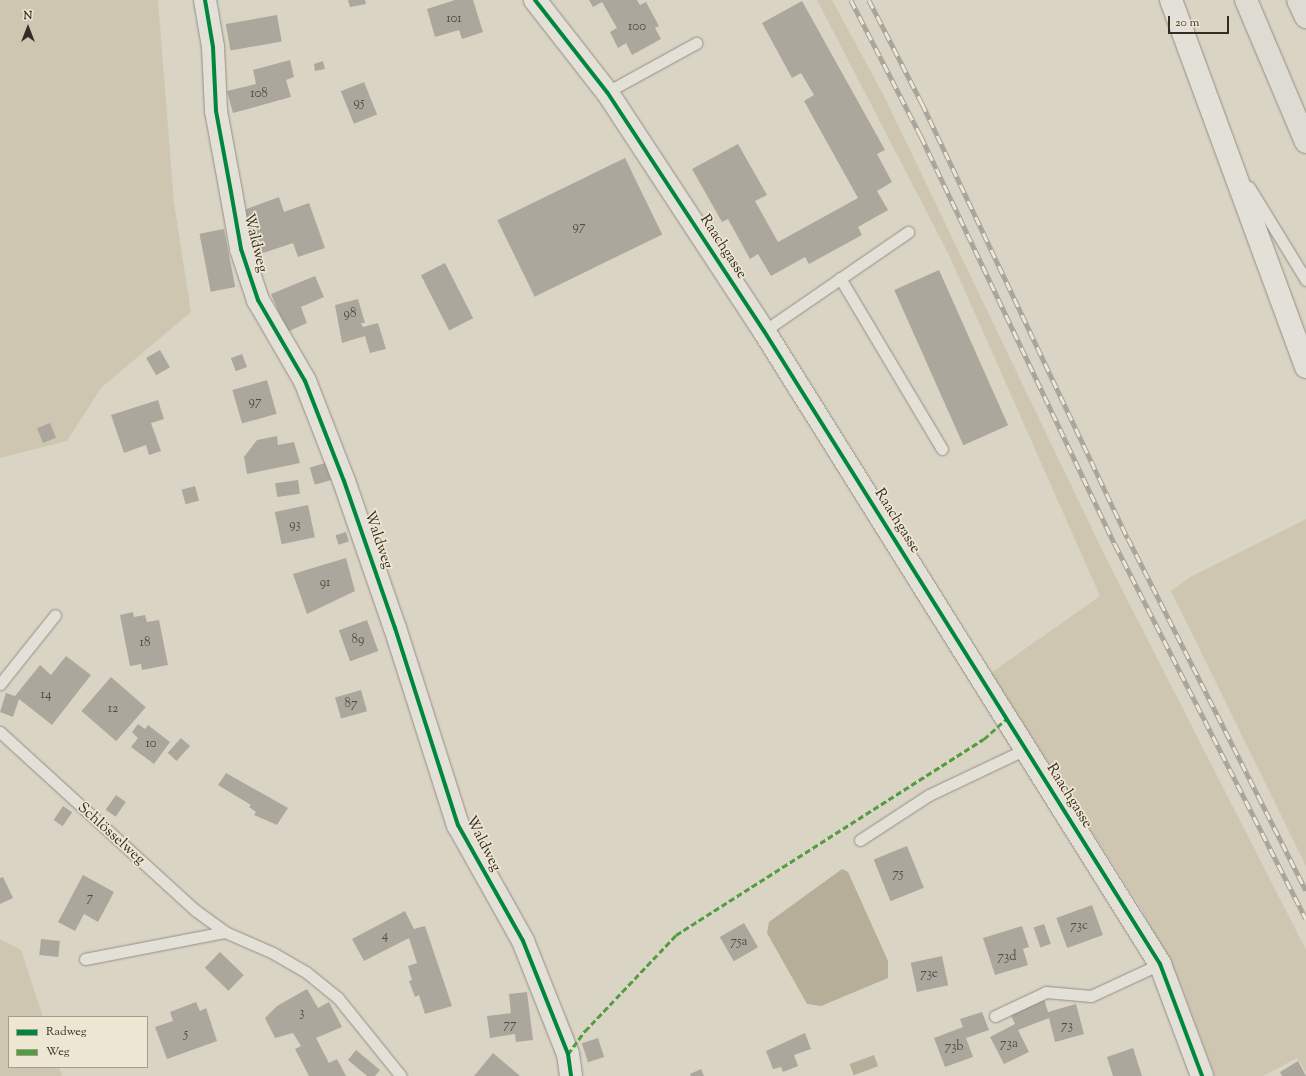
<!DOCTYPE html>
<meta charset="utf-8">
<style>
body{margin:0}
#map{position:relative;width:1306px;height:1076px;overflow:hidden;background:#dad4c5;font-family:"Sorts Mill Goudy",serif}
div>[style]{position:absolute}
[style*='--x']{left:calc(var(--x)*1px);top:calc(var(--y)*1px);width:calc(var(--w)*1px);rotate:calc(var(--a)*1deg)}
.green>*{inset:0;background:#cfc6b2}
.water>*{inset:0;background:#b7ae9a;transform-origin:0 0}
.building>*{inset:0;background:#aca79d;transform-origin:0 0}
.roads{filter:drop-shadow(0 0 1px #948f85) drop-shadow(0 0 1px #948f85)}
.service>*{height:11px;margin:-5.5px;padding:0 5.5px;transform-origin:5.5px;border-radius:5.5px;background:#e3e0d8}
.minor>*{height:22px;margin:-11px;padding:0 11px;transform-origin:11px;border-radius:11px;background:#e3e0d8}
.secondary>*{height:22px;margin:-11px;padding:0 11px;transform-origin:11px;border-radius:11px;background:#e3e0d8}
.motorway>*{height:22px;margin:-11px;padding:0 11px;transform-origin:11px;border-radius:11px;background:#dedbd2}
.rail>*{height:4.5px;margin-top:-2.25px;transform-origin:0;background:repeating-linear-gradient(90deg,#ede6d3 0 9px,#a6a39b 0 18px);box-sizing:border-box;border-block:1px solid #a6a39b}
.quiet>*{height:3px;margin-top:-1.5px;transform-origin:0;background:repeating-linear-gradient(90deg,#519d40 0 6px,transparent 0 9px)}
.cycleway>*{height:4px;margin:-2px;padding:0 2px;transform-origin:2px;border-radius:2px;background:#00873e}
span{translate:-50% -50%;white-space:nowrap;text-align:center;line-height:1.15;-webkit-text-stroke:3.5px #ede6d3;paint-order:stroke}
.number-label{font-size:13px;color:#544b42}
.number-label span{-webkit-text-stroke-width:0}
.street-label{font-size:15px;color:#362c24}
.legend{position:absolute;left:8px;top:1016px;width:140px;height:52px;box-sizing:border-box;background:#ede6d3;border:1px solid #a49c8d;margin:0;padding:5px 7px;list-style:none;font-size:12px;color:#362c24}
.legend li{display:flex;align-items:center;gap:8px;height:20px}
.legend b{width:20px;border:1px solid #a49c8d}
.north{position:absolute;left:8px;top:8px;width:40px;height:40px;-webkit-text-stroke:3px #ede6d3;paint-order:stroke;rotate:0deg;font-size:11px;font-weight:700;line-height:16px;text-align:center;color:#362c24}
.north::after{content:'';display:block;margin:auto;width:14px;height:18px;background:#362c24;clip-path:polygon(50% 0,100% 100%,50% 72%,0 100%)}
.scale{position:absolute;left:1168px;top:16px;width:61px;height:18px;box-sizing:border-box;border:2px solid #362c24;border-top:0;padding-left:5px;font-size:12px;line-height:14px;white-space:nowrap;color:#362c24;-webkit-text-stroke:3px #ede6d3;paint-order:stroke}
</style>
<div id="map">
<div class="green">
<div style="clip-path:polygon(0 0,158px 0,174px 203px,191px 312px,101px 388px,67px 441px,0 458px)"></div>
<div style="clip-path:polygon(817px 0,832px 0,884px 96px,1107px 560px,1306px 950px,1306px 1072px,1297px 1058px,1263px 1076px,1215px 1076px,1181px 985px,1140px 907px,991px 673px,1100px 596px,949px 255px)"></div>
<div style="clip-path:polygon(1306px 519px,1306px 866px,1171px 591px,1190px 577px)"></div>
<div style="clip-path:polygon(0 939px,21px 950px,43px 1017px,9px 1017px,9px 1067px,59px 1067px,62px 1076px,0 1076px)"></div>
</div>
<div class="water">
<div style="clip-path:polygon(842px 869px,848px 872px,888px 961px,888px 978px,821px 1006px,807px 1004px,767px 933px,769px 922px)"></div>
<div style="left:874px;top:1055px;width:12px;height:26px;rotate:70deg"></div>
</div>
<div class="building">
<div style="clip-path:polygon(348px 0,365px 0,366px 4px,350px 7px)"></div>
<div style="clip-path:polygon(455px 0,473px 0,483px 32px,462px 39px,459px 30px,435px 37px,427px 9px)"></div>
<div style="clip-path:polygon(589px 0,637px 0,640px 5px,646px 2px,659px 26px,655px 28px,661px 39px,632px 55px,626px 43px,618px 48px,610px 32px,617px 28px,602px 2px,593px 7px)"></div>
<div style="clip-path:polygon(802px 1px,885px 150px,877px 154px,892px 182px,877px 191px,888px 210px,858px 227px,862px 235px,809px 264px,805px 257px,771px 276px,758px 254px,750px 259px,728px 219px,722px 222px,692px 169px,738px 144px,767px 195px,755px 201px,778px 242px,858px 198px,804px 101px,814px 95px,801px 73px,792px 78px,762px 23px)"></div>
<div style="left:277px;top:15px;width:27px;height:52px;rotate:80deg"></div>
<div style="clip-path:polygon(290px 60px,294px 77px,286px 80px,291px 97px,233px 113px,227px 91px,256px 84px,253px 70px)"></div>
<div style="clip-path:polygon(323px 61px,325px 69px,315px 71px,314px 64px)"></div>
<div style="left:364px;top:82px;width:35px;height:25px;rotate:68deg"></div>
<div style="left:625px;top:158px;width:85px;height:142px;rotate:64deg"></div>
<div style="clip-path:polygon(279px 197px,284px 212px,309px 203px,325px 248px,298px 257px,293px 243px,257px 255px,241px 211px)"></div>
<div style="left:224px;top:229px;width:59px;height:25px;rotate:79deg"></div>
<div style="left:445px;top:263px;width:62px;height:27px;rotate:63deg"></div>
<div style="left:939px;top:270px;width:170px;height:49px;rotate:66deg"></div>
<div style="clip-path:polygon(315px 276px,324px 297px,301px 307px,307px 323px,287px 332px,271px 294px)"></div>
<div style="clip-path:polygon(358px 299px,365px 323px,361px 323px,363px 327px,378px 323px,386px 349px,370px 353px,365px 336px,342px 343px,335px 305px)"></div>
<div style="left:160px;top:350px;width:20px;height:16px;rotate:60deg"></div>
<div style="left:242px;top:354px;width:14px;height:12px;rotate:69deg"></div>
<div style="left:267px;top:380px;width:35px;height:36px;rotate:74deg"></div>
<div style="clip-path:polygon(158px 400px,164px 419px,151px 423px,161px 451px,149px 455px,146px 445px,124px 453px,111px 415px)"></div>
<div style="left:50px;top:423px;width:16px;height:14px;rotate:68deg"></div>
<div style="clip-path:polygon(277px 436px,278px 445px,294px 442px,300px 463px,247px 474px,244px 457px,257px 440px)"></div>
<div style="left:329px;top:462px;width:18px;height:20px;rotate:74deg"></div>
<div style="left:298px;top:480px;width:14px;height:23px;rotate:82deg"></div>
<div style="left:195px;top:486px;width:15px;height:14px;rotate:74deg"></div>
<div style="left:308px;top:505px;width:33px;height:34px;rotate:78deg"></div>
<div style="left:346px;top:532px;width:10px;height:11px;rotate:73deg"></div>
<div style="clip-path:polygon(346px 558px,355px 591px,307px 614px,293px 574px)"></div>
<div style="clip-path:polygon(133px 612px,134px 617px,145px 615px,147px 622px,159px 620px,168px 665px,142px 670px,141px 664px,130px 666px,120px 615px)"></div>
<div style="left:367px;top:620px;width:33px;height:30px;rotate:70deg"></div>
<div style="clip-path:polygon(66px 656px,91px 675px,52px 725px,19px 699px,13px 717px,0 712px,6px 693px,15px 696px,40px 665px,51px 675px)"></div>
<div style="left:111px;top:677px;width:46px;height:45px;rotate:41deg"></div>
<div style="left:361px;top:690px;width:22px;height:27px;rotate:74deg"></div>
<div style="clip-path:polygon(138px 724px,145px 729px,148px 725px,170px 742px,154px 764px,131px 747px,138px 738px,132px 732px)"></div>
<div style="left:181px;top:738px;width:12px;height:20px;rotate:42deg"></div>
<div style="clip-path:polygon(226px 773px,288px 808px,277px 825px,254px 815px,256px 812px,249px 807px,251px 805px,218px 785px)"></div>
<div style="left:116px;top:795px;width:12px;height:18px;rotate:35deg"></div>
<div style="left:63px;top:806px;width:11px;height:17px;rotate:34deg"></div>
<div style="left:907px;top:846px;width:45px;height:36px;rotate:68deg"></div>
<div style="clip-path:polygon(83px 875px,114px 892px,98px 922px,84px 914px,75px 931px,58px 922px)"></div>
<div style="clip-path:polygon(3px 877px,13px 898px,0 904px,0 878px)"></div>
<div style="left:1092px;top:905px;width:32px;height:38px;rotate:70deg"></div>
<div style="clip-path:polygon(405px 911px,414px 929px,425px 926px,452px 1006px,425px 1014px,419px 995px,415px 997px,409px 981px,412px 980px,408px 966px,417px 963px,409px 938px,364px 961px,352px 939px)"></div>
<div style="left:744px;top:923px;width:28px;height:28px;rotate:60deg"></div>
<div style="left:1044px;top:924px;width:21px;height:11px;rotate:71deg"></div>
<div style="clip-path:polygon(1022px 926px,1029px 947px,1023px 949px,1028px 965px,995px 975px,983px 938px)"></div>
<div style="left:41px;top:939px;width:19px;height:16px;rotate:6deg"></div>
<div style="left:220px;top:952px;width:33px;height:22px;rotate:44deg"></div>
<div style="left:942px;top:956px;width:30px;height:32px;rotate:78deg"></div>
<div style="clip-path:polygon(307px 989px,318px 1008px,329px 1002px,342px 1027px,316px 1038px,329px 1063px,337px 1059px,346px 1076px,309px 1076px,295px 1049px,301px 1046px,293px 1033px,275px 1038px,265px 1018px,277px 1006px)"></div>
<div style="clip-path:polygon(527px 992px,533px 1040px,516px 1042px,515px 1034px,490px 1038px,487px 1016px,511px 1013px,509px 994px)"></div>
<div style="clip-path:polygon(1044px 999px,1048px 1012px,1076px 1004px,1084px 1034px,1055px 1042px,1049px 1018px,1018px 1030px,1029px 1052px,1004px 1064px,990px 1037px,1015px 1024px,1009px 1011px)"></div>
<div style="clip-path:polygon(196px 1002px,200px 1011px,206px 1008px,217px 1041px,167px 1059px,155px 1027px,173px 1021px,170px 1012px)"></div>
<div style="clip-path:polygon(982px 1012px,989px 1030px,966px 1038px,973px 1057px,945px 1067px,934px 1038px,963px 1027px,960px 1019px)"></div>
<div style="clip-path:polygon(805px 1033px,811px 1049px,794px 1055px,798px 1066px,783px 1072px,781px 1067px,773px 1069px,766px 1051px)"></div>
<div style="left:598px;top:1038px;width:20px;height:17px;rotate:72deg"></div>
<div style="clip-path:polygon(1133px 1048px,1142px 1076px,1113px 1076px,1107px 1057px)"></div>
<div style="clip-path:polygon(356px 1050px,380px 1070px,375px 1076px,367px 1076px,348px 1060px)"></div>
<div style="clip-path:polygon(493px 1053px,520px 1076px,474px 1076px)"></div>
<div style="clip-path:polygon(1298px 1061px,1306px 1076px,1282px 1076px,1280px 1072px)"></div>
<div style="clip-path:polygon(701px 1069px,704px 1076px,691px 1076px,690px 1074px)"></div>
</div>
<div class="roads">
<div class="service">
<div style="--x:607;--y:92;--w:102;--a:-28.8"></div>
<div style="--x:1249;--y:187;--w:109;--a:58.5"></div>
<div style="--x:840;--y:278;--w:199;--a:59.2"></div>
<div style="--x:764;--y:331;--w:175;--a:-34.5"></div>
<div style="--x:0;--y:684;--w:88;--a:-51.4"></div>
<div style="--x:0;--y:732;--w:264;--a:42.4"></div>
<div style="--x:195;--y:910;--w:37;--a:36"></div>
<div style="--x:225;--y:932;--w:52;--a:23.6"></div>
<div style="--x:273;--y:953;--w:38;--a:30"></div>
<div style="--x:306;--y:972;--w:41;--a:39.1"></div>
<div style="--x:338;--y:998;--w:100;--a:51.1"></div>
<div style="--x:860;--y:840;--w:82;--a:-33.1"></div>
<div style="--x:929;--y:795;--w:107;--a:-25.4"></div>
<div style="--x:85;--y:959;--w:143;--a:-10.9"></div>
<div style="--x:995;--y:1016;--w:56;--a:-25.2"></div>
<div style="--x:1046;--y:992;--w:45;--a:5.1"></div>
<div style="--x:1091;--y:996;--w:76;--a:-24.9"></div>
</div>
<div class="minor">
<div style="--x:205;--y:0;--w:48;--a:80.3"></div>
<div style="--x:213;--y:47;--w:64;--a:87.3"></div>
<div style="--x:216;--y:111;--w:82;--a:79.5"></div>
<div style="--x:231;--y:192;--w:58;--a:80"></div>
<div style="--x:241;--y:249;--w:54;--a:71.6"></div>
<div style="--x:258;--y:300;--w:94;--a:59.9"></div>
<div style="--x:305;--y:381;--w:107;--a:68.7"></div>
<div style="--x:344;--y:481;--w:156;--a:70.9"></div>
<div style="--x:395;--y:628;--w:207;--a:72.3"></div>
<div style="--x:458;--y:825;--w:133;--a:60.7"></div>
<div style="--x:523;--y:941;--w:122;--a:68.3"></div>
<div style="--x:568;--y:1054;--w:22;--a:82"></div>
<div style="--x:535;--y:0;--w:117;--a:52"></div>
<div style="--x:607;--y:92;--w:286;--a:56.7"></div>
<div style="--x:764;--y:331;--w:747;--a:57.97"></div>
<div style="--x:1160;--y:964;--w:120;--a:69.4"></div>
</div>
<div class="secondary">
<div style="--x:1171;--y:0;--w:391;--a:69.8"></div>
</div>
<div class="motorway">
<div style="--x:1246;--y:0;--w:154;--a:67.1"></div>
<div style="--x:1298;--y:0;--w:19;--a:65"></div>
</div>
</div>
<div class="rail">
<div style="--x:851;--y:0;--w:153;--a:62.8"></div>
<div style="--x:921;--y:136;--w:452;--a:64.6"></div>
<div style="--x:1115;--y:544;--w:421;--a:63"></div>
<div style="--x:869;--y:0;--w:116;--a:62.8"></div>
<div style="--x:922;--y:103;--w:481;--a:64.7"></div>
<div style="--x:1128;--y:538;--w:395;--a:63.2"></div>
</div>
<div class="quiet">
<div style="--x:568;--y:1054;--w:29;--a:-54"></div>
<div style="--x:585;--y:1031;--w:132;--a:-46.5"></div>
<div style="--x:676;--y:935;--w:365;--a:-32.5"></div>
<div style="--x:984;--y:739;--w:31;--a:-42"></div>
</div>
<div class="cycleway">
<div style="--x:205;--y:0;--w:48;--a:80.3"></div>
<div style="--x:213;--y:47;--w:64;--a:87.3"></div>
<div style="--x:216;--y:111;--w:82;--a:79.5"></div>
<div style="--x:231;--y:192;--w:58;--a:80"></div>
<div style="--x:241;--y:249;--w:54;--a:71.6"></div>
<div style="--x:258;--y:300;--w:94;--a:59.9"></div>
<div style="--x:305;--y:381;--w:107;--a:68.7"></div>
<div style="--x:344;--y:481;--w:156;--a:70.9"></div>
<div style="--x:395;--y:628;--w:207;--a:72.3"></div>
<div style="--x:458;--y:825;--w:133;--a:60.7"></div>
<div style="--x:523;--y:941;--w:122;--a:68.3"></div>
<div style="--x:568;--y:1054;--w:22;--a:82"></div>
<div style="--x:535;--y:0;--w:117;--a:52"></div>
<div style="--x:607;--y:92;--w:286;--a:56.7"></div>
<div style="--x:764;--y:331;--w:747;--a:57.97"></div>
<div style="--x:1160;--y:964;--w:120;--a:69.4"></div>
</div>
<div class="number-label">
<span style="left:454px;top:19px">101</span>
<span style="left:637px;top:27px">100</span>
<span style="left:259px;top:94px">108</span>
<span style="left:359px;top:103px">95</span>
<span style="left:579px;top:227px">97</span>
<span style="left:350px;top:314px">98</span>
<span style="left:255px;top:402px">97</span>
<span style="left:295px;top:525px">93</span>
<span style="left:325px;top:583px">91</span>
<span style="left:358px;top:640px">89</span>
<span style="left:145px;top:643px">18</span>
<span style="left:46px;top:695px">14</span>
<span style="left:351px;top:704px">87</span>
<span style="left:113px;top:709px">12</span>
<span style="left:151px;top:744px">10</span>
<span style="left:898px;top:874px">75</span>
<span style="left:90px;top:898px">7</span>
<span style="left:1079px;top:926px">73c</span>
<span style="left:385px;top:936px">4</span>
<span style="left:739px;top:942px">75a</span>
<span style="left:1007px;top:957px">73d</span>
<span style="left:929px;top:974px">73e</span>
<span style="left:302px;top:1013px">3</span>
<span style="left:510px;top:1025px">77</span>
<span style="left:1067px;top:1026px">73</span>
<span style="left:186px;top:1034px">5</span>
<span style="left:1009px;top:1044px">73a</span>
<span style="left:954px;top:1047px">73b</span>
</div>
<div class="street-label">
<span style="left:255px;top:243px;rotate:76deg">Waldweg</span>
<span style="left:723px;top:247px;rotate:57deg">Raachgasse</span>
<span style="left:897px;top:521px;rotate:58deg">Raachgasse</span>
<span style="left:378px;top:540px;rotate:71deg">Waldweg</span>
<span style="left:1069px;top:796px;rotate:58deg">Raachgasse</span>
<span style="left:111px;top:834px;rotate:42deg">Schlösselweg</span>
<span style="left:483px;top:844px;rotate:63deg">Waldweg</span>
</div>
<ul class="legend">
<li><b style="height:5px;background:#00873e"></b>Radweg</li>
<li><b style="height:5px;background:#519d40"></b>Weg</li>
</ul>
<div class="north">N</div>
<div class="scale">20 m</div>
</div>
